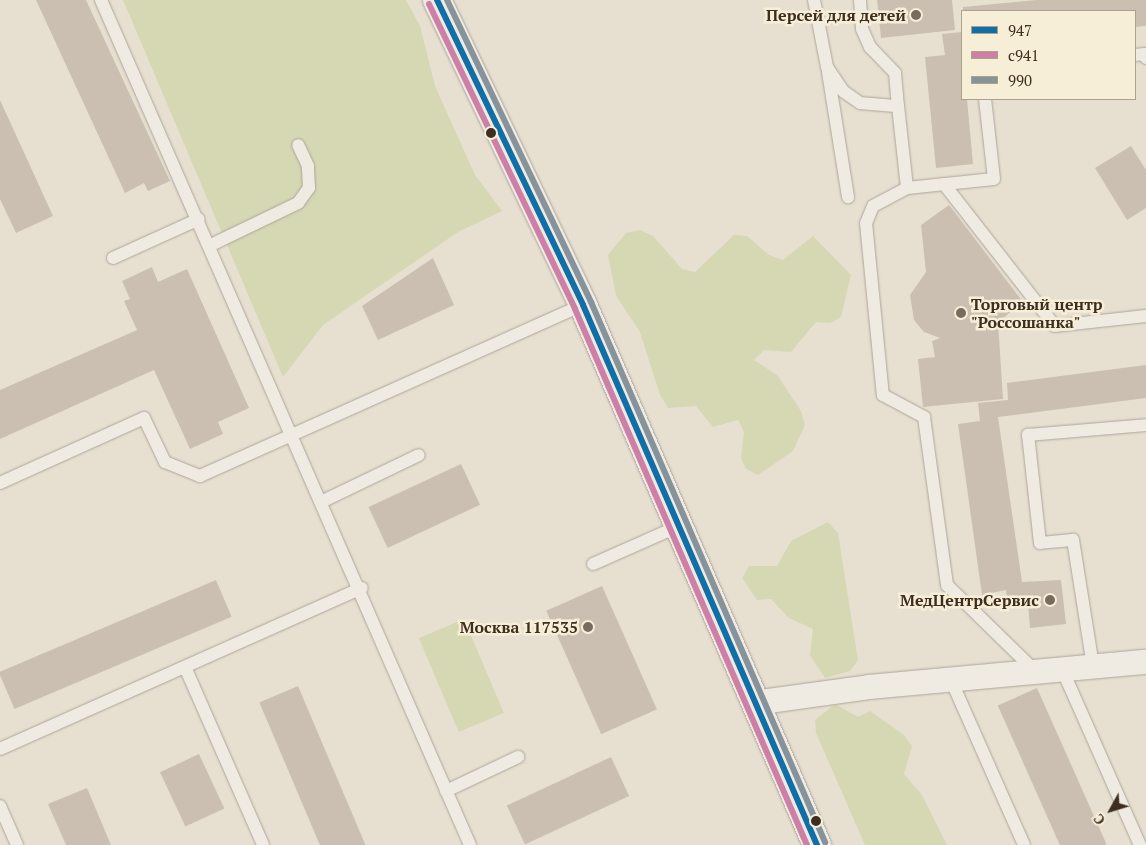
<!DOCTYPE html>
<meta charset="utf-8">
<style>
body{margin:0}
#map{position:relative;width:1146px;height:845px;overflow:hidden;background:#e7e0d1;font-family:"PT Serif",serif}
div>[style]{position:absolute}
[style*='--x']{left:calc(var(--x)*1px);top:calc(var(--y)*1px);width:calc(var(--w)*1px);rotate:calc(var(--a)*1deg)}
.green>*{inset:0;background:#d6d7b3;transform-origin:0 0}
.building>*{inset:0;background:#cbbfb2;transform-origin:0 0}
.roads{filter:drop-shadow(0 0 1px #ada599) drop-shadow(0 0 1px #ada599)}
.service>*{height:12px;margin:-6px;padding:0 6px;transform-origin:6px;border-radius:6px;background:#efebe3}
.minor>*{height:24px;margin:-12px;padding:0 12px;transform-origin:12px;border-radius:12px;background:#efebe3}
.tertiary>*{height:28px;margin:-14px;padding:0 14px;transform-origin:14px;border-radius:14px;background:#efebe3}
.bus-1>*{height:6px;margin:-3px;padding:0 3px;transform-origin:3px;border-radius:3px;background:#106fa7}
.bus-2>*{height:6px;margin:-3px;padding:0 3px;transform-origin:3px;border-radius:3px;background:#ce7fa6}
.bus-3>*{height:6px;margin:-3px;padding:0 3px;transform-origin:3px;border-radius:3px;background:#86939b}
.dots>*{width:14px;height:14px;translate:-50% -50%;box-sizing:border-box;border:2px solid #f7eed8;border-radius:50%}
span{translate:-50% -50%;white-space:nowrap;text-align:center;line-height:1.15;-webkit-text-stroke:5px #f7eed8;paint-order:stroke}
.poi-label{font-size:16px;color:#3d2e20;font-weight:700}
.right{translate:-100% -50%;text-align:right}
.left{translate:0 -50%;text-align:left}
.legend{position:absolute;left:961px;top:10px;width:175px;height:90px;box-sizing:border-box;background:#f7eed8;border:1px solid #ada18e;margin:0;padding:6px 9px;list-style:none;font-size:15px;color:#3d2e20}
.legend li{display:flex;align-items:center;gap:10px;height:25px}
.legend b{width:25px;border:1px solid #ada18e}
.north{position:absolute;left:1086px;top:785px;width:50px;height:50px;-webkit-text-stroke:4px #f7eed8;paint-order:stroke;rotate:231deg;font-size:14px;font-weight:700;line-height:20px;text-align:center;color:#3d2e20}
.north::after{content:'';display:block;margin:auto;width:18px;height:22px;background:#3d2e20;clip-path:polygon(50% 0,100% 100%,50% 72%,0 100%)}
</style>
<div id="map">
<div class="green">
<div style="clip-path:polygon(123px 0,406px 0,420px 26px,435px 86px,475px 175px,502px 211px,458px 232px,323px 325px,283px 377px)"></div>
<div style="clip-path:polygon(640px 230px,653px 236px,682px 269px,695px 272px,734px 235px,747px 236px,769px 255px,783px 260px,813px 236px,851px 275px,841px 317px,830px 323px,816px 322px,791px 352px,764px 350px,754px 360px,777px 375px,801px 411px,805px 425px,793px 451px,758px 475px,746px 469px,741px 458px,744px 432px,738px 420px,713px 427px,696px 406px,668px 408px,660px 395px,640px 332px,616px 296px,608px 255px,626px 233px)"></div>
<div style="clip-path:polygon(828px 522px,838px 533px,858px 660px,850px 671px,825px 678px,810px 655px,813px 629px,789px 618px,771px 599px,757px 600px,742px 578px,749px 566px,777px 566px,791px 541px)"></div>
<div style="left:464px;top:619px;width:102px;height:49px;rotate:67deg"></div>
<div style="clip-path:polygon(835px 704px,858px 717px,870px 711px,904px 735px,912px 746px,904px 774px,922px 795px,947px 845px,865px 845px,816px 733px,815px 720px)"></div>
</div>
<div class="building">
<div style="clip-path:polygon(36px 0,86px 0,170px 181px,148px 191px,144px 183px,125px 193px)"></div>
<div style="clip-path:polygon(877px 0,952px 0,955px 30px,881px 38px)"></div>
<div style="clip-path:polygon(1036px 0,1146px 0,1146px 26px,1135px 27px,1135px 11px,963px 11px,963px 7px)"></div>
<div style="clip-path:polygon(962px 32px,962px 99px,967px 99px,973px 164px,936px 168px,925px 57px,945px 55px,942px 34px)"></div>
<div style="clip-path:polygon(0 100px,53px 216px,16px 233px,0 199px)"></div>
<div style="clip-path:polygon(1131px 146px,1146px 170px,1146px 208px,1127px 220px,1095px 168px)"></div>
<div style="clip-path:polygon(949px 205px,1023px 302px,998px 322px,1003px 399px,923px 407px,918px 359px,935px 357px,932px 341px,940px 338px,924px 332px,914px 320px,910px 295px,926px 272px,921px 225px)"></div>
<div style="clip-path:polygon(433px 258px,454px 305px,378px 340px,362px 306px)"></div>
<div style="clip-path:polygon(152px 267px,158px 282px,187px 269px,249px 408px,218px 422px,223px 434px,190px 449px,154px 370px,0 439px,0 390px,137px 330px,124px 301px,130px 299px,122px 281px)"></div>
<div style="clip-path:polygon(1146px 365px,1146px 398px,998px 417px,1022px 582px,1061px 580px,1066px 624px,1030px 628px,1028px 604px,1008px 607px,1006px 590px,982px 595px,958px 424px,980px 421px,978px 403px,1008px 400px,1007px 383px)"></div>
<div style="left:461px;top:464px;width:45px;height:102px;rotate:65deg"></div>
<div style="left:216px;top:580px;width:40px;height:236px;rotate:67deg"></div>
<div style="left:602px;top:586px;width:135px;height:61px;rotate:66deg"></div>
<div style="left:298px;top:686px;width:173px;height:42px;rotate:67deg"></div>
<div style="left:1037px;top:688px;width:171px;height:43px;rotate:66deg"></div>
<div style="left:199px;top:754px;width:60px;height:43px;rotate:65deg"></div>
<div style="left:611px;top:757px;width:43px;height:115px;rotate:65deg"></div>
<div style="clip-path:polygon(87px 788px,111px 845px,66px 845px,48px 804px)"></div>
</div>
<div class="roads">
<div class="service">
<div style="--x:101;--y:0;--w:922;--a:66.41"></div>
<div style="--x:814;--y:0;--w:68;--a:79"></div>
<div style="--x:827;--y:67;--w:29;--a:56"></div>
<div style="--x:843;--y:91;--w:21;--a:35"></div>
<div style="--x:860;--y:103;--w:38;--a:5"></div>
<div style="--x:898;--y:106;--w:82;--a:83.7"></div>
<div style="--x:907;--y:188;--w:87;--a:-5.9"></div>
<div style="--x:994;--y:179;--w:81;--a:-96.4"></div>
<div style="--x:860;--y:0;--w:29;--a:86"></div>
<div style="--x:862;--y:29;--w:20;--a:66"></div>
<div style="--x:870;--y:47;--w:36;--a:46"></div>
<div style="--x:895;--y:73;--w:33;--a:85"></div>
<div style="--x:1135;--y:55;--w:10;--a:-6"></div>
<div style="--x:1145;--y:54;--w:4;--a:76"></div>
<div style="--x:828;--y:72;--w:127;--a:80.9"></div>
<div style="--x:944;--y:184;--w:180;--a:52"></div>
<div style="--x:1055;--y:326;--w:92;--a:-6.3"></div>
<div style="--x:907;--y:188;--w:38;--a:152"></div>
<div style="--x:873;--y:206;--w:18;--a:112"></div>
<div style="--x:866;--y:223;--w:173;--a:84.4"></div>
<div style="--x:883;--y:395;--w:47;--a:28.2"></div>
<div style="--x:924;--y:417;--w:170;--a:82.2"></div>
<div style="--x:947;--y:585;--w:124;--a:44.3"></div>
<div style="--x:211;--y:245;--w:97;--a:-25.8"></div>
<div style="--x:298;--y:203;--w:19;--a:-54"></div>
<div style="--x:309;--y:188;--w:22;--a:-93"></div>
<div style="--x:308;--y:166;--w:23;--a:-115"></div>
<div style="--x:113;--y:258;--w:94;--a:-24.4"></div>
<div style="--x:0;--y:483;--w:158;--a:-24.3"></div>
<div style="--x:144;--y:418;--w:49;--a:64.5"></div>
<div style="--x:165;--y:462;--w:38;--a:22"></div>
<div style="--x:200;--y:476;--w:419;--a:-24.1"></div>
<div style="--x:323;--y:501;--w:106;--a:-25.6"></div>
<div style="--x:593;--y:564;--w:96;--a:-23.9"></div>
<div style="--x:1093;--y:666;--w:128;--a:-99"></div>
<div style="--x:1073;--y:540;--w:33;--a:175"></div>
<div style="--x:1040;--y:543;--w:109;--a:-96.3"></div>
<div style="--x:1028;--y:435;--w:118;--a:-4.8"></div>
<div style="--x:185;--y:667;--w:194;--a:66.3"></div>
<div style="--x:1062;--y:669;--w:193;--a:66.1"></div>
<div style="--x:951;--y:680;--w:180;--a:66.1"></div>
<div style="--x:0;--y:749;--w:396;--a:-24"></div>
<div style="--x:446;--y:791;--w:80;--a:-25.3"></div>
<div style="--x:0;--y:806;--w:43;--a:66.4"></div>
</div>
<div class="minor">
<div style="--x:754;--y:703;--w:116;--a:-7.9"></div>
<div style="--x:869;--y:687;--w:278;--a:-5.2"></div>
</div>
<div class="tertiary">
<div style="--x:437;--y:0;--w:338;--a:64.4"></div>
<div style="--x:583;--y:305;--w:589;--a:66.57"></div>
</div>
</div>
<div class="bus-1">
<div style="--x:437;--y:0;--w:338;--a:64.4"></div>
<div style="--x:583;--y:305;--w:589;--a:66.57"></div>
</div>
<div class="bus-2">
<div style="--x:429;--y:4;--w:338;--a:64.4"></div>
<div style="--x:575;--y:309;--w:584;--a:66.6"></div>
</div>
<div class="bus-3">
<div style="--x:447;--y:0;--w:335;--a:64.5"></div>
<div style="--x:591;--y:302;--w:589;--a:66.57"></div>
</div>
<div class="dots">
<div style="left:916px;top:15px;background:#786c5e"></div>
<div style="left:491px;top:133px;background:#3d2e20"></div>
<div style="left:961px;top:313px;background:#786c5e"></div>
<div style="left:1050px;top:600px;background:#786c5e"></div>
<div style="left:588px;top:627px;background:#786c5e"></div>
<div style="left:816px;top:821px;background:#3d2e20"></div>
</div>
<div class="poi-label">
<span class="right" style="left:906px;top:15px">Персей для детей</span>
<span class="left" style="left:971px;top:313px">Торговый центр<br>"Россошанка"</span>
<span class="right" style="left:1039px;top:600px">МедЦентрСервис</span>
<span class="right" style="left:578px;top:627px">Москва 117535</span>
</div>
<ul class="legend">
<li><b style="height:6px;background:#106fa7"></b>947</li>
<li><b style="height:6px;background:#ce7fa6"></b>с941</li>
<li><b style="height:6px;background:#86939b"></b>990</li>
</ul>
<div class="north">С</div>
</div>
